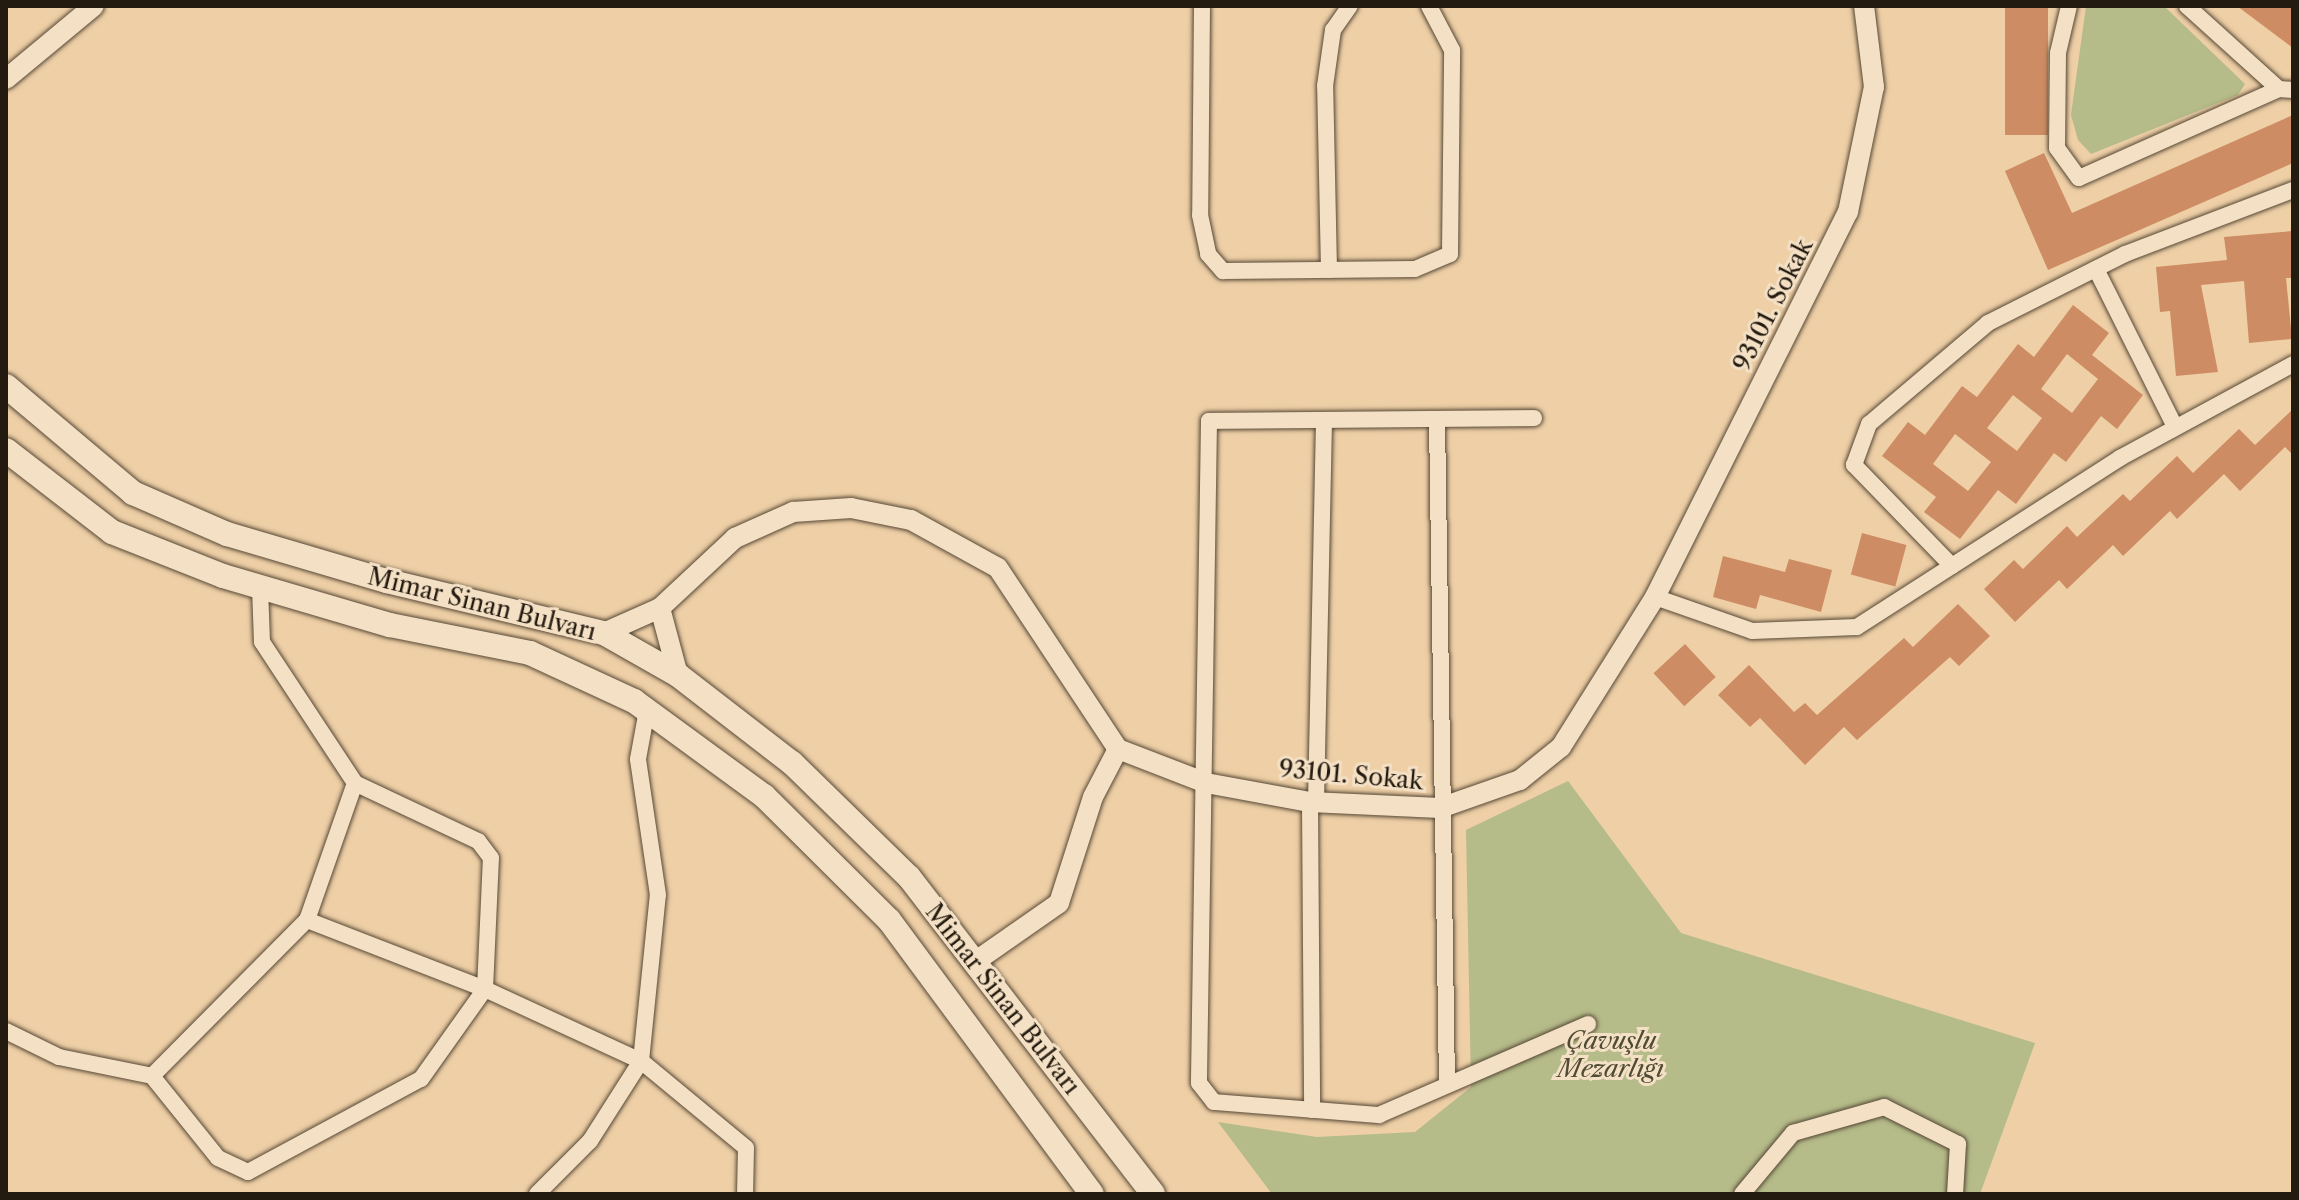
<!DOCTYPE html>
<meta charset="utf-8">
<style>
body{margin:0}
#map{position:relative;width:2299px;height:1200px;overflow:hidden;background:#eecfa6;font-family:"Libre Caslon Text",serif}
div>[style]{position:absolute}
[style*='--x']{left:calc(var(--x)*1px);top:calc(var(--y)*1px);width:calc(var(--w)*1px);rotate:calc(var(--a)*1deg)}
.green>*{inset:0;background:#b5bb89}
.building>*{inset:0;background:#cd8c63;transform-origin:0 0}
.roads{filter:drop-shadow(0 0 2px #564836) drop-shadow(0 0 2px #564836)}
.minor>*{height:16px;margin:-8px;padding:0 8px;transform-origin:8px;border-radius:8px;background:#f4e0c5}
.tertiary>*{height:20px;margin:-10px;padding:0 10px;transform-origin:10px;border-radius:10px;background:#f4e0c5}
.secondary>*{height:24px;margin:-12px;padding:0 12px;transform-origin:12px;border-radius:12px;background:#f4e0c5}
span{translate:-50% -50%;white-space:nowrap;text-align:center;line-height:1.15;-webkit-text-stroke:6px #f4e0c5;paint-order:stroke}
.street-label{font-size:24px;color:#241b10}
.park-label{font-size:24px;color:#504b34;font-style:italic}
.frame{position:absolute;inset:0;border:8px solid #241b10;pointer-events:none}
</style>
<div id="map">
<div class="green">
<div style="clip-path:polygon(2086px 6px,2164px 6px,2245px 84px,2238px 95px,2091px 154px,2078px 140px,2071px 115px)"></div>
<div style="clip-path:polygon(1568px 781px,1681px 933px,2035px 1043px,1980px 1194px,1272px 1194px,1218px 1122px,1317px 1137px,1415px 1132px,1471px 1087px,1466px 830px)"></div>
</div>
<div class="building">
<div style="left:2005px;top:6px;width:43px;height:129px"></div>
<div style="clip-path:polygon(2237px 6px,2293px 6px,2293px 48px)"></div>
<div style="clip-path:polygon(2293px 115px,2293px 163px,2048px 270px,2005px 171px,2044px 153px,2072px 213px)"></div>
<div style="clip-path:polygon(2293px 231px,2293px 278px,2286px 278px,2292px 339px,2249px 343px,2244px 281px,2201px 285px,2218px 372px,2176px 376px,2170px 311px,2160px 312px,2156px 267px,2227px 260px,2224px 237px)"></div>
<div style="clip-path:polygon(evenodd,2073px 305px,2109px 333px,2092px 355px,2143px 395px,2117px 429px,2101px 416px,2066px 462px,2054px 453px,2016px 504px,1998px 490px,1960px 539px,1924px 512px,1936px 497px,1882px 456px,1908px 422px,1925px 435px,1962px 386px,1977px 397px,2018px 344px,2034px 357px,2073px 305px,2067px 354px,2098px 379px,2072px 413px,2041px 389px,2067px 354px,2073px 305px,2013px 395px,2042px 418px,2017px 451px,1987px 428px,2013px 395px,2073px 305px,1955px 434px,1991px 462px,1968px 491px,1933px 464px,1955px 434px)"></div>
<div style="clip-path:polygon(2293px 409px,2293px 455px,2285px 447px,2240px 491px,2224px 474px,2177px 519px,2170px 511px,2123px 556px,2113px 545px,2067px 589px,2059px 580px,2015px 622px,1984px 589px,2014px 560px,2023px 569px,2067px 526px,2077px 537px,2123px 494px,2130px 501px,2177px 456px,2193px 473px,2239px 429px,2255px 445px)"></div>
<div style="left:1862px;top:533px;width:46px;height:43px;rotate:15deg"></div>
<div style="clip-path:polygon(1723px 556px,1785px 572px,1789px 559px,1832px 570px,1821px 612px,1760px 595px,1756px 609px,1713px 597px)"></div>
<div style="clip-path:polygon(1958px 604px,1990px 636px,1959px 666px,1950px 657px,1857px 740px,1844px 727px,1805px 765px,1760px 718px,1750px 727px,1718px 695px,1749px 665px,1794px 712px,1805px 703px,1817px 715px,1904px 638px,1913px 647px)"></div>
<div style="left:1685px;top:644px;width:45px;height:43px;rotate:47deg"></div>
</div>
<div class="roads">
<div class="minor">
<div style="--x:1202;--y:6;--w:209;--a:90.5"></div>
<div style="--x:1200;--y:215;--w:40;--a:78"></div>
<div style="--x:1208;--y:254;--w:23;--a:49"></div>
<div style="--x:1223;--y:271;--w:192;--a:-0.6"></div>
<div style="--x:1415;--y:269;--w:38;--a:-23"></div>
<div style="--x:1450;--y:254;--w:204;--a:-89.4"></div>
<div style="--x:1452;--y:50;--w:50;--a:-117.6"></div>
<div style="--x:2069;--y:6;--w:48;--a:103.2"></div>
<div style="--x:2058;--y:53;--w:95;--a:90.6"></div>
<div style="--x:2057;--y:148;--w:37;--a:54"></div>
<div style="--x:2079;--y:178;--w:219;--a:-24"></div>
<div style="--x:2279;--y:89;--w:14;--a:4"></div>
<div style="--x:2187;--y:6;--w:124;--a:42.1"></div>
<div style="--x:2096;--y:269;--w:177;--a:63.4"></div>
<div style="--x:1329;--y:270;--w:184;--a:-91.2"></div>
<div style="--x:1325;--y:86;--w:57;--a:-81.9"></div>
<div style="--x:1333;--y:30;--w:29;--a:-55"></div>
<div style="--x:1534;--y:418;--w:325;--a:179.5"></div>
<div style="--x:1209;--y:421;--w:662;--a:90.87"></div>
<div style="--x:1199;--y:1083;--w:24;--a:52"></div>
<div style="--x:1214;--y:1102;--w:166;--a:4.5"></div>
<div style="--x:1379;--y:1115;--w:228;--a:-23.5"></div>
<div style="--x:1437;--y:419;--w:665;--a:89.14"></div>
<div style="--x:1952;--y:566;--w:141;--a:-134.1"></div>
<div style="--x:1854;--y:465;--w:44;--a:-69.9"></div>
<div style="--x:1869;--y:424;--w:156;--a:-40.3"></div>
<div style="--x:1988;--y:323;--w:153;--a:-26.7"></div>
<div style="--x:2125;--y:254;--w:180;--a:-20.9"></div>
<div style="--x:1655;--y:597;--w:103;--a:19.3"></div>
<div style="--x:1752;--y:631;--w:105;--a:-2.2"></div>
<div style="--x:1857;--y:627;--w:313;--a:-32.7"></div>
<div style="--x:2120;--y:458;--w:197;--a:-28.5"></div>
<div style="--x:1310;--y:802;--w:308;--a:89.6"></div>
<div style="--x:1316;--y:803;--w:383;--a:-88.8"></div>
<div style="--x:307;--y:920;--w:191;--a:21.2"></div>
<div style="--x:485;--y:989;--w:172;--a:24.8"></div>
<div style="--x:641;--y:1061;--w:136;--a:39.6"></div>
<div style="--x:746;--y:1148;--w:46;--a:91.2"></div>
<div style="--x:6;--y:1031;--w:59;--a:26.1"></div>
<div style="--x:59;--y:1057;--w:95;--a:11.5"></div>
<div style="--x:152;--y:1076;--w:105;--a:51.2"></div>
<div style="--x:218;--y:1158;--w:33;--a:25"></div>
<div style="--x:248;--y:1172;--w:196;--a:-28.3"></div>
<div style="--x:421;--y:1079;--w:110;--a:-54.6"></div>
<div style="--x:485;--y:989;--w:131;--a:-87.4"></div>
<div style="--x:491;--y:858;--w:21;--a:-127"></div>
<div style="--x:478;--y:841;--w:136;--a:-154.8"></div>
<div style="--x:355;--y:783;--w:169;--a:-123.4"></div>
<div style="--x:262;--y:642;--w:55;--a:-92.1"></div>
<div style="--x:152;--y:1076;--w:220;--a:-45.2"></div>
<div style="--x:307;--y:920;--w:145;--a:-70.7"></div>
<div style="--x:537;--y:1194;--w:75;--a:-45"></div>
<div style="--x:590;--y:1141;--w:95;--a:-57.5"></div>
<div style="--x:641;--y:1061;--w:167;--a:-84.2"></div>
<div style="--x:658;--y:895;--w:137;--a:-98.4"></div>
<div style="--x:638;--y:759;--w:50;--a:-79.6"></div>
<div style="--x:1742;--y:1194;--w:80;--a:-50.1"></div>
<div style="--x:1793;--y:1133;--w:95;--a:-15.9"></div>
<div style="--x:1884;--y:1107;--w:83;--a:26.6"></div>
<div style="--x:1958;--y:1144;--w:50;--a:93.4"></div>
</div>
<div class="tertiary">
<div style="--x:6;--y:79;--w:114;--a:-39.7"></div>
<div style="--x:660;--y:608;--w:69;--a:75"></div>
<div style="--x:604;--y:633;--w:61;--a:-24.1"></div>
<div style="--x:660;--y:608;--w:103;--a:-43"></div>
<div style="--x:735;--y:538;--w:64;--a:-24.1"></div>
<div style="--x:793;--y:512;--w:58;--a:-3.9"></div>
<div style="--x:851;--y:508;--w:61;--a:11.3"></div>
<div style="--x:911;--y:520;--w:99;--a:28.9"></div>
<div style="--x:998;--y:568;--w:217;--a:56.5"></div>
<div style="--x:1118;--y:749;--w:94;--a:21.1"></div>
<div style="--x:1206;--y:783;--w:106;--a:10.4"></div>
<div style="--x:1310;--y:802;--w:130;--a:2.6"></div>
<div style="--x:1440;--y:808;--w:85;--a:-19.3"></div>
<div style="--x:1520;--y:780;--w:53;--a:-38.8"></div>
<div style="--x:1561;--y:747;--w:177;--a:-57.9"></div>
<div style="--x:1655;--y:597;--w:431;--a:-63.4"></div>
<div style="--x:1848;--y:212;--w:128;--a:-78.3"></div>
<div style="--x:1874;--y:87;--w:82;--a:-97"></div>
<div style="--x:976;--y:961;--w:101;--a:-34.9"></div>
<div style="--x:1059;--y:903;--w:111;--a:-72.2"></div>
<div style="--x:1093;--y:797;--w:54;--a:-62.5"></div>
</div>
<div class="secondary">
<div style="--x:6;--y:386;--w:166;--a:40.1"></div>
<div style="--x:133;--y:493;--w:103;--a:23.6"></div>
<div style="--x:227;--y:534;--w:167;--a:16.4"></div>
<div style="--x:387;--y:581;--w:223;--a:13.5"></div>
<div style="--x:604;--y:633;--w:85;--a:29.6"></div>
<div style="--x:678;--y:675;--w:144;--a:37.7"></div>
<div style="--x:792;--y:763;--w:163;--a:44.3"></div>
<div style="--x:909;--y:877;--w:400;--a:52.4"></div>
<div style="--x:6;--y:450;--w:134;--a:37.7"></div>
<div style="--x:112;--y:532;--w:119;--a:21.6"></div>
<div style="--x:223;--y:576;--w:174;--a:16.4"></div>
<div style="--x:390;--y:625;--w:143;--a:11.3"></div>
<div style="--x:530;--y:653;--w:115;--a:24.8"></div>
<div style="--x:634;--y:701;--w:161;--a:36.2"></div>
<div style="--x:764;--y:796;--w:176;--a:44.8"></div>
<div style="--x:889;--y:920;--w:341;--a:53.5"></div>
</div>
</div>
<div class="street-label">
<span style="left:1773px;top:305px;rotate:-63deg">93101. Sokak</span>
<span style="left:482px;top:604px;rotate:14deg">Mimar Sinan Bulvarı</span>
<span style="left:1351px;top:775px;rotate:5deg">93101. Sokak</span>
<span style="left:1003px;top:999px;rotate:52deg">Mimar Sinan Bulvarı</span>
</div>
<div class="park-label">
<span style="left:1611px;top:1055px">Çavuşlu<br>Mezarlığı</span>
</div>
<div class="frame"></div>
</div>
